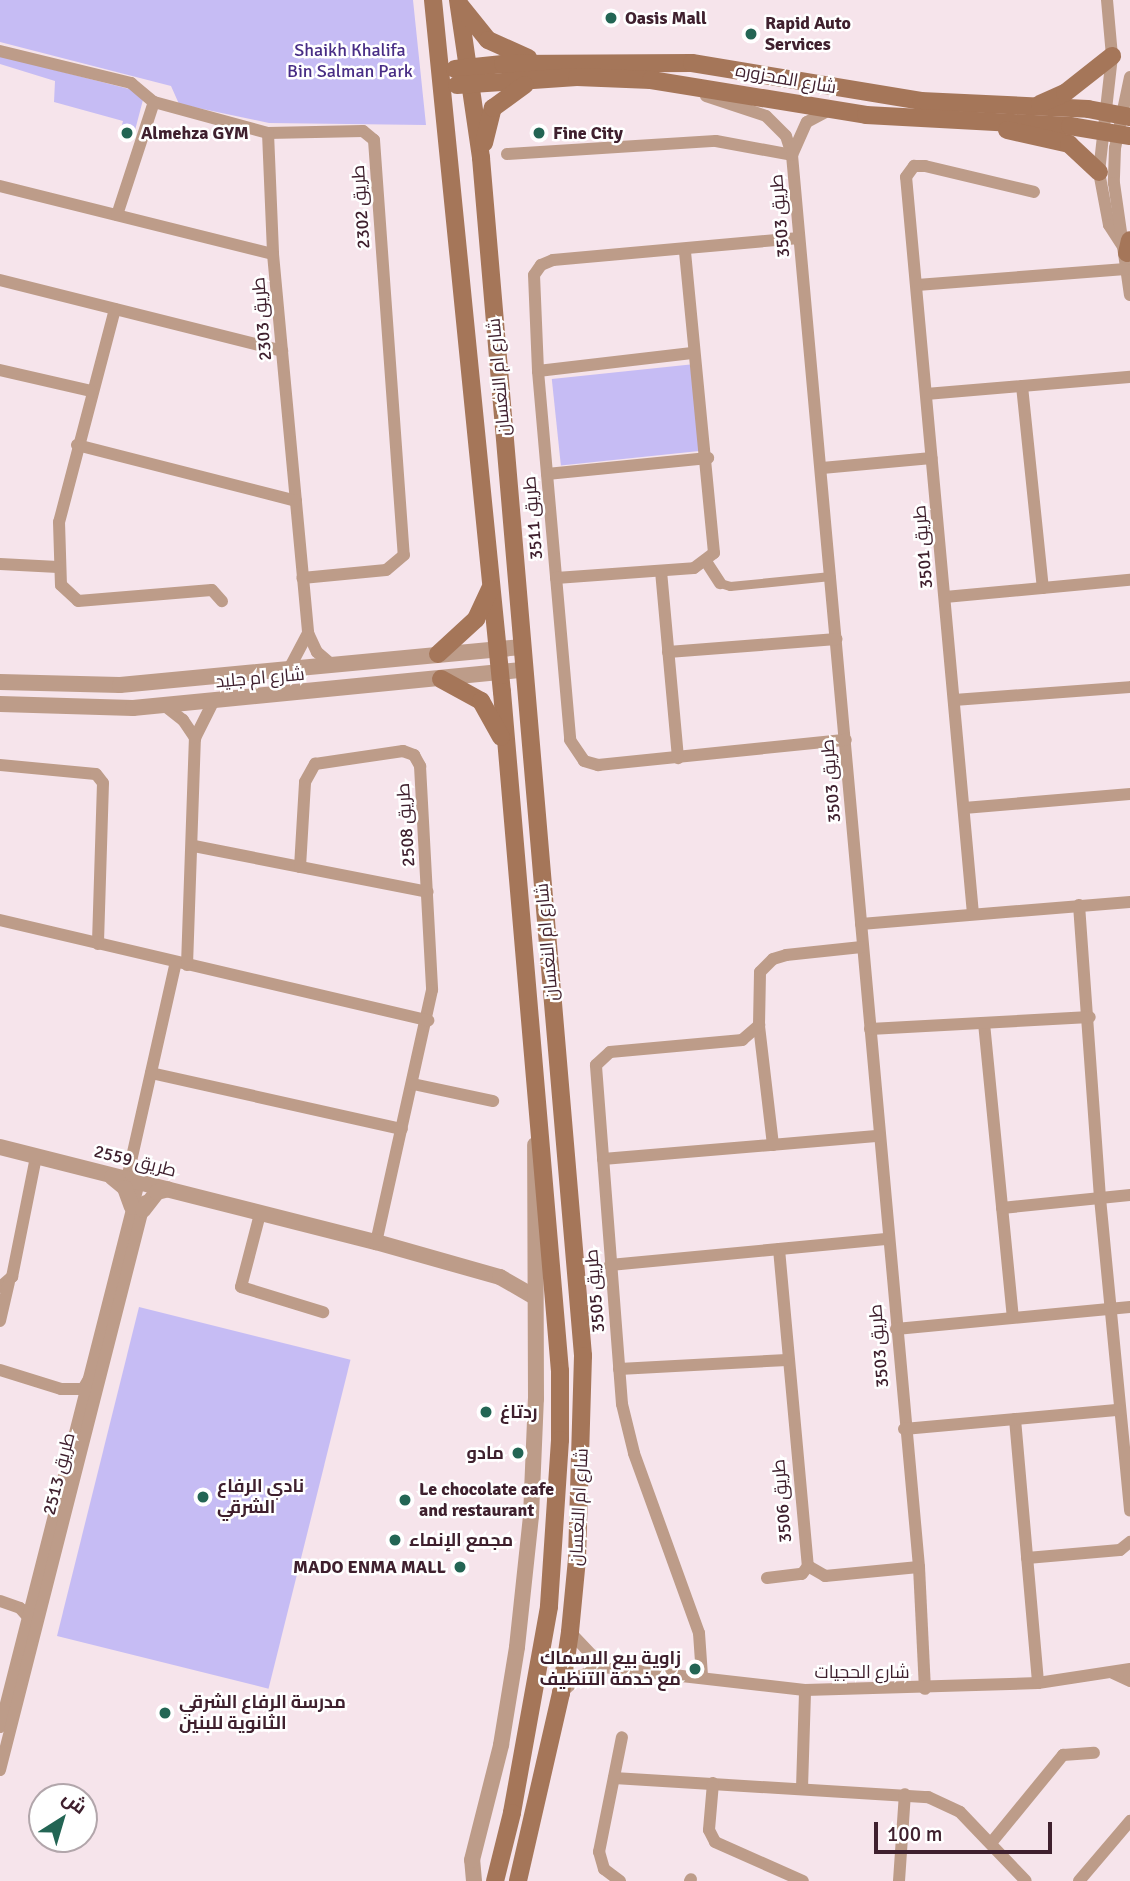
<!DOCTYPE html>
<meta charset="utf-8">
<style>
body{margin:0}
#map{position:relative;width:1130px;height:1881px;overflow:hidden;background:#f6e4eb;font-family:Signika,Cairo,sans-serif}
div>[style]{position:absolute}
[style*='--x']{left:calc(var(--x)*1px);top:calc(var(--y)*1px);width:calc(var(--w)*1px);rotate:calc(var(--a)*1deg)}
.green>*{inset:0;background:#c6bcf4;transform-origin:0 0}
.pedestrian>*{height:9px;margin:-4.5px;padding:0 4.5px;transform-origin:4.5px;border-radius:4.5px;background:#bd9c89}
.minor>*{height:12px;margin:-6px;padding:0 6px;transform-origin:6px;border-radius:6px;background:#bd9c89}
.tertiary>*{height:16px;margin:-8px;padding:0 8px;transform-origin:8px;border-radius:8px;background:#bd9c89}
.secondary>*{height:18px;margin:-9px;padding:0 9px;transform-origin:9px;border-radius:9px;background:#a57659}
.dots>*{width:19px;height:19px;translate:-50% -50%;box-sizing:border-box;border:4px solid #fff;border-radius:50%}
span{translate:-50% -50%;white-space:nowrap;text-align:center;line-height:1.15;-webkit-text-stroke:5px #fff;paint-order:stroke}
.poi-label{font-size:18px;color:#3f202e;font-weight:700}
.left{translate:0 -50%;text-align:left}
.right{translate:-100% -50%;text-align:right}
.park-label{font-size:18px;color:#482d85}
.street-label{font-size:18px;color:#3f202e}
.north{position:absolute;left:28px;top:1783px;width:70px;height:70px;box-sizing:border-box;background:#fff;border:2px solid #b2a6ab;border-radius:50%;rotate:37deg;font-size:19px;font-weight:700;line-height:28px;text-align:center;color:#3f202e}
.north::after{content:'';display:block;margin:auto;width:24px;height:32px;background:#236554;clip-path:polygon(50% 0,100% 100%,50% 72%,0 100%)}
.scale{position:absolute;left:874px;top:1822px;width:178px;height:32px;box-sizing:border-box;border:4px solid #3f202e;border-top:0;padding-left:9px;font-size:21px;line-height:24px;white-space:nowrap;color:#3f202e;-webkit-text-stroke:5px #fff;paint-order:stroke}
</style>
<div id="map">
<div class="green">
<div style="clip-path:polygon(0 0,413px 0,426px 125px,269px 123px,179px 104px,171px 86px,0 42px)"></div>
<div style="clip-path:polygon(0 56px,137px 91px,144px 96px,133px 138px,119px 136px,123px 121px,54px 102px,55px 81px,0 64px)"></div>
<div style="left:695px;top:364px;width:87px;height:144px;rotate:84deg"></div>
<div style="left:139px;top:1307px;width:218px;height:339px;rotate:14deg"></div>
</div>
<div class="pedestrian">
<div style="--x:720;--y:583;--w:10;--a:17"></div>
<div style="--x:730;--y:586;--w:101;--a:-5.7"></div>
</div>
<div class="minor">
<div style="--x:1107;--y:0;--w:56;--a:84.9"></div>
<div style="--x:1112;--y:56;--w:117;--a:96.4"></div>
<div style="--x:1099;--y:172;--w:54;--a:79.3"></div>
<div style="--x:1109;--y:225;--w:33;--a:57"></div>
<div style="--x:0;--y:51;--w:135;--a:13.7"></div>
<div style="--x:131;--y:83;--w:30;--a:40"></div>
<div style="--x:154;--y:102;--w:118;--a:15.2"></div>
<div style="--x:268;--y:133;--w:95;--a:-1.2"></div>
<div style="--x:363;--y:131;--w:14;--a:39"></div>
<div style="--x:374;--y:140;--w:416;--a:85.9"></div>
<div style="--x:404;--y:555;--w:23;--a:140"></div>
<div style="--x:386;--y:570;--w:84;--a:174.6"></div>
<div style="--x:1130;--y:77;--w:73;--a:101.9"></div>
<div style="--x:1115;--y:148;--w:35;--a:92"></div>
<div style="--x:1114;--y:183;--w:113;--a:81.9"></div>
<div style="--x:706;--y:96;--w:63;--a:18.4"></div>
<div style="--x:766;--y:116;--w:28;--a:45"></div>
<div style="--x:786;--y:136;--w:20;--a:72"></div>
<div style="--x:792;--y:155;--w:1418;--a:84.86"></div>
<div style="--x:919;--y:1567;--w:122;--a:87.2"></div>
<div style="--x:268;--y:133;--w:121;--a:87.6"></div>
<div style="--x:273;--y:254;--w:381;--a:84.7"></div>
<div style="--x:308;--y:633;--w:21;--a:65"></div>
<div style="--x:317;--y:652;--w:20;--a:41"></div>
<div style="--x:507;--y:154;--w:209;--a:-3.6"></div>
<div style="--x:716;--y:141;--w:77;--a:10.4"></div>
<div style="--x:792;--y:155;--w:36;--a:-66"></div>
<div style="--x:807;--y:122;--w:26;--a:-28"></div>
<div style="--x:0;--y:186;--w:281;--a:14"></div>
<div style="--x:117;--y:215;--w:119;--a:-71.9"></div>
<div style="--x:799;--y:238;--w:247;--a:174.9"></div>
<div style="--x:553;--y:260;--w:13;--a:157"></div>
<div style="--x:541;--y:265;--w:12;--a:125"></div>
<div style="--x:534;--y:275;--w:96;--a:87.6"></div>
<div style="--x:538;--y:371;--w:370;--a:85"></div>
<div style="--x:570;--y:740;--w:25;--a:56"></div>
<div style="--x:584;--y:761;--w:15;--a:16"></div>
<div style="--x:598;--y:765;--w:249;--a:-5.8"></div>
<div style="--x:0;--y:280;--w:291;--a:14.1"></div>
<div style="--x:917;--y:285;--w:209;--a:-4.4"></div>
<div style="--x:115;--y:309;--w:220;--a:104.7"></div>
<div style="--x:59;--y:522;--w:63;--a:88.2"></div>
<div style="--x:61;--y:585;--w:23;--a:43"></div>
<div style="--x:78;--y:601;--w:134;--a:-4.7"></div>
<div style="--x:212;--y:590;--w:15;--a:48"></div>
<div style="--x:0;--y:370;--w:93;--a:13"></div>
<div style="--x:538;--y:371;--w:155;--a:-6.7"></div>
<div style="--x:1022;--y:386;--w:203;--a:84.1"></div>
<div style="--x:926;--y:394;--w:205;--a:-4.8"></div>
<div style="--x:77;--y:445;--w:226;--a:14.3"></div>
<div style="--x:822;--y:468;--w:110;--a:-5.2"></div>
<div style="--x:547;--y:474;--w:162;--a:-5.7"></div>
<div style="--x:707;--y:563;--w:24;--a:57"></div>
<div style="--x:0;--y:564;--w:58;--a:3"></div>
<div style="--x:661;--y:571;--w:188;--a:84.8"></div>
<div style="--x:556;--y:578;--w:138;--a:-4.1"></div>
<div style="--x:694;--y:568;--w:25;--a:-37"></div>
<div style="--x:714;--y:553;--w:304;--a:-95.5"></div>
<div style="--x:945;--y:597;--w:186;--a:-5.3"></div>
<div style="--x:668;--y:652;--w:169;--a:-4.4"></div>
<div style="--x:289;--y:669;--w:41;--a:-62.2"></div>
<div style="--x:954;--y:700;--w:176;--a:-4.2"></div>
<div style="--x:165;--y:706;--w:23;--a:38"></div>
<div style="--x:183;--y:720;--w:22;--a:56"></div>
<div style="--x:0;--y:765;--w:96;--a:5.4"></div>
<div style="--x:96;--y:774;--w:11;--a:52"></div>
<div style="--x:103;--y:783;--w:161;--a:91.8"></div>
<div style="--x:964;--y:808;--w:167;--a:-4.8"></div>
<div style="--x:194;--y:846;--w:238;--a:11.1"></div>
<div style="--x:300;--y:867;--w:85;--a:-86.6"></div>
<div style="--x:305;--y:782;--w:21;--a:-61"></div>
<div style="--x:315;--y:764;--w:89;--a:-8.4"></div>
<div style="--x:403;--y:751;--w:12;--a:20"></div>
<div style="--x:414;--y:755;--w:13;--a:61"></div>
<div style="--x:420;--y:766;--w:224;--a:86.9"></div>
<div style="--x:432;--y:990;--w:258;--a:102.5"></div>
<div style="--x:1079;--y:905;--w:294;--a:85.9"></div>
<div style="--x:1100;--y:1198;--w:314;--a:84.5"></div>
<div style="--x:973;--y:914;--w:740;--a:-95.19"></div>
<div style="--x:906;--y:177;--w:14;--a:-54"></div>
<div style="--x:914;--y:166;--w:11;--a:0"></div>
<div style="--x:925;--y:166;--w:112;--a:13.4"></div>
<div style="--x:0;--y:920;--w:440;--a:13.2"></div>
<div style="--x:861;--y:924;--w:270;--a:-4.7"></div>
<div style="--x:187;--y:965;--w:227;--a:-88"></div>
<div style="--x:195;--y:738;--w:40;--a:-63.4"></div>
<div style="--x:984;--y:1023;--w:295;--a:84.4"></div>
<div style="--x:870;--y:1029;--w:220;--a:-3.1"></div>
<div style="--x:151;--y:1073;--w:257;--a:12.6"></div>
<div style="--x:413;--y:1084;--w:82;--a:12"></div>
<div style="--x:773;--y:1145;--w:121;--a:-96.7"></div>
<div style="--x:759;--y:1025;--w:53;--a:-88.9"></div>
<div style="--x:760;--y:972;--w:18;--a:-45"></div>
<div style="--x:773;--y:959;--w:14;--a:-17"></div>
<div style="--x:786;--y:955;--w:76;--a:-6"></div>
<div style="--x:603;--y:1159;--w:277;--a:-4.8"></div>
<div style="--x:127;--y:1179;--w:222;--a:-77.3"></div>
<div style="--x:1002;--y:1208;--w:129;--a:-5.8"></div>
<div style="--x:260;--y:1214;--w:75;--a:104.6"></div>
<div style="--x:241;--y:1287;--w:86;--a:17"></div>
<div style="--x:779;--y:1249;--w:318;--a:84.8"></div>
<div style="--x:808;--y:1566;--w:20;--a:30"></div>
<div style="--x:825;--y:1576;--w:94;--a:-5.5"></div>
<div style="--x:610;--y:1265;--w:277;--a:-5.4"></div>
<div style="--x:0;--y:1287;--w:16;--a:-40"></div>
<div style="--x:12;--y:1277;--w:122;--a:-78.7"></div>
<div style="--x:0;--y:1321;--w:39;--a:-77"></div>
<div style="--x:896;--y:1329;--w:235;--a:-5.4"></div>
<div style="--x:619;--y:1369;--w:168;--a:-3.1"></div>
<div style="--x:0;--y:1370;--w:64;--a:17.3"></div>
<div style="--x:61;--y:1389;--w:22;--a:0"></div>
<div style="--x:83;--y:1389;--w:12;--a:-59"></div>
<div style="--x:1015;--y:1419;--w:265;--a:85"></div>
<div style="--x:904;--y:1429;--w:216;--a:-5.1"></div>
<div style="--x:1027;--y:1558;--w:93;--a:-4.9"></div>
<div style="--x:1120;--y:1550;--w:13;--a:-39"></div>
<div style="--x:767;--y:1578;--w:35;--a:-7"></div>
<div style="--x:802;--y:1574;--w:10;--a:-53"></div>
<div style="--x:0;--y:1601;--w:21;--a:19"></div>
<div style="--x:20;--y:1608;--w:15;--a:48"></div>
<div style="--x:570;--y:1632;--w:48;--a:46.7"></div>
<div style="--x:1113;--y:1673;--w:19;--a:25"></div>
<div style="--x:702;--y:1676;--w:43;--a:-94"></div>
<div style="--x:699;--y:1633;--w:191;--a:-109.9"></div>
<div style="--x:634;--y:1453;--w:50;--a:-103.8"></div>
<div style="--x:622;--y:1404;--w:340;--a:-94.4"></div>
<div style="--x:596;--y:1065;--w:19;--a:-43"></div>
<div style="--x:610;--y:1052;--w:133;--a:-5.2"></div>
<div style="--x:742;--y:1040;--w:23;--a:-41"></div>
<div style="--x:561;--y:1693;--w:25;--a:-42"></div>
<div style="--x:580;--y:1676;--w:25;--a:-21"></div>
<div style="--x:603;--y:1667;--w:203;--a:6.5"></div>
<div style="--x:805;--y:1690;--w:233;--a:-1.7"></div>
<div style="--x:1038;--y:1683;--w:93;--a:-8.7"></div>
<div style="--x:0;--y:1727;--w:562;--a:-75.69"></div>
<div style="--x:0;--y:1770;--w:587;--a:-75.7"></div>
<div style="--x:614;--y:1778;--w:315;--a:3.5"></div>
<div style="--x:928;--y:1797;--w:35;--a:25"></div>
<div style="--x:960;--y:1812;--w:95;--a:46.3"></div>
<div style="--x:713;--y:1783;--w:47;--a:94.9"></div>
<div style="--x:709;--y:1830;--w:13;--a:63"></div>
<div style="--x:715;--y:1842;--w:96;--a:23.9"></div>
<div style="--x:802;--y:1788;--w:98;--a:-88.2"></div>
<div style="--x:991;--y:1843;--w:114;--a:-50.7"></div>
<div style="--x:1063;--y:1755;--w:31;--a:-4"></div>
<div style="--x:620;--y:1881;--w:20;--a:-143"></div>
<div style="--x:604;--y:1869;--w:18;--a:-106"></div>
<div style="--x:599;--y:1852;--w:117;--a:-78.7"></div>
<div style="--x:690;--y:1881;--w:2;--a:-63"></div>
<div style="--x:899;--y:1881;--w:87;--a:-86.1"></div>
<div style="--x:1079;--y:1881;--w:79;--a:-49.6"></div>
</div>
<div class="tertiary">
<div style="--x:0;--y:682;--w:120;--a:1.4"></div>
<div style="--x:120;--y:685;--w:403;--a:-5.4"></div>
<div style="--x:0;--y:704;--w:133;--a:1.7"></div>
<div style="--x:133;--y:708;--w:393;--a:-5.6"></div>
<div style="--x:0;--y:1147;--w:388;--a:14.2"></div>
<div style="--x:376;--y:1242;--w:129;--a:15.8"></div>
<div style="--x:500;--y:1277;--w:39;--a:30"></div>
<div style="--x:112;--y:1177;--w:17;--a:40"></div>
<div style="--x:125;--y:1188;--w:20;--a:70"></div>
<div style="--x:143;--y:1210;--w:23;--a:-52"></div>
<div style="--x:157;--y:1192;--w:11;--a:-15"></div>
<div style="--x:474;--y:1881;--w:21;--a:-95"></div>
<div style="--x:472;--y:1860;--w:119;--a:-75.8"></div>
<div style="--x:501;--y:1745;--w:99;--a:-80.7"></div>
<div style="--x:517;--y:1647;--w:132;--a:-83.9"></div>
<div style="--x:531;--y:1516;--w:117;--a:-87.6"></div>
<div style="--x:536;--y:1399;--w:254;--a:-90.2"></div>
</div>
<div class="secondary">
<div style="--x:433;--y:0;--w:695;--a:84.31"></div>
<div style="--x:502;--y:692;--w:681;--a:85.12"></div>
<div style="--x:560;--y:1371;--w:69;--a:90"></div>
<div style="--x:560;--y:1440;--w:167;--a:93.8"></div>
<div style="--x:549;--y:1607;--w:209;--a:100.2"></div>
<div style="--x:512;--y:1813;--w:70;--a:104"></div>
<div style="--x:458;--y:0;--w:160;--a:81.7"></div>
<div style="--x:481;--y:158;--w:1202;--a:85.13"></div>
<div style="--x:583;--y:1356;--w:203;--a:91.7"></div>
<div style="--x:577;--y:1559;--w:73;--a:95.5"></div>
<div style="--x:570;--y:1632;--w:62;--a:98.4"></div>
<div style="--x:561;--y:1693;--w:193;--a:102.9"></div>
<div style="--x:459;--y:4;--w:46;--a:51.1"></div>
<div style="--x:488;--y:40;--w:44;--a:24.2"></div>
<div style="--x:455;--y:69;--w:48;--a:-5.9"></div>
<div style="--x:503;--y:64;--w:189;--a:-0.3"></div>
<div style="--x:692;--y:63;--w:232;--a:9.4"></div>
<div style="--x:921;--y:101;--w:167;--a:2.7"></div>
<div style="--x:1088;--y:109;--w:43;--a:10.8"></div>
<div style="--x:457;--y:85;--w:120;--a:-3.8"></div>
<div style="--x:577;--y:77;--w:74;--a:2.3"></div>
<div style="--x:651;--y:80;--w:218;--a:9.2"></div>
<div style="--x:866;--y:115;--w:204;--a:3.1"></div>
<div style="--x:1070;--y:126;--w:61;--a:9.5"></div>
<div style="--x:1040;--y:104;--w:27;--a:-24"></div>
<div style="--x:1065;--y:93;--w:60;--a:-38.2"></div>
<div style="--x:1007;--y:130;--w:64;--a:12.7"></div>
<div style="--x:1069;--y:144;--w:41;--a:43"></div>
<div style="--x:484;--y:143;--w:36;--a:-76"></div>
<div style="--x:493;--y:108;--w:39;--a:-36"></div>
<div style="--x:1127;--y:253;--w:13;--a:-77"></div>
<div style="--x:438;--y:654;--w:52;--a:-42.6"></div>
<div style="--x:476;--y:619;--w:33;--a:-65"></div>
<div style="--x:441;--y:679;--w:46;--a:28.8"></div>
<div style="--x:481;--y:701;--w:41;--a:60.9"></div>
</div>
<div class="dots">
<div style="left:611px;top:18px;background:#236554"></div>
<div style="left:751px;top:34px;background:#236554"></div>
<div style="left:127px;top:133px;background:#236554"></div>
<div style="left:539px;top:133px;background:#236554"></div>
<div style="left:486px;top:1412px;background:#236554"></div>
<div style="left:518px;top:1453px;background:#236554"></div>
<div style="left:203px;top:1497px;background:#236554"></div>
<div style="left:405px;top:1500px;background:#236554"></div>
<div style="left:395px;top:1540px;background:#236554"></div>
<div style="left:460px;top:1567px;background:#236554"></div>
<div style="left:695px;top:1669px;background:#236554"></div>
<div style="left:165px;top:1713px;background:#236554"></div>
</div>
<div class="poi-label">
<span class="left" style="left:625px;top:18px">Oasis Mall</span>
<span class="left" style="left:765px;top:34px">Rapid Auto<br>Services</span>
<span class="left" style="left:141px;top:133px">Almehza GYM</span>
<span class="left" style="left:553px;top:133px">Fine City</span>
<span class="left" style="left:500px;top:1412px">ردتاغ</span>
<span class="right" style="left:504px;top:1453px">مادو</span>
<span class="left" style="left:217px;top:1497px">نادي الرفاع<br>الشرقي</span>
<span class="left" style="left:419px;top:1500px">Le chocolate cafe<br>and restaurant</span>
<span class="left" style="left:409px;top:1540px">مجمع الإنماء</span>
<span class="right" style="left:446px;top:1567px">MADO ENMA MALL</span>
<span class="right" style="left:681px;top:1669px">زاوية بيع الاسماك<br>مع خدمة التنظيف</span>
<span class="left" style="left:179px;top:1713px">مدرسة الرفاع الشرقي<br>الثانوية للبنين</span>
</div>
<div class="park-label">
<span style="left:350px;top:61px">Shaikh Khalifa<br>Bin Salman Park</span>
</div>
<div class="street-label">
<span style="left:786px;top:79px;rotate:10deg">شارع المحزوره</span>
<span style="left:361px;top:207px;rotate:-94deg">طريق 2302</span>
<span style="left:780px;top:216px;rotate:-95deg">طريق 3503</span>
<span style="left:262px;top:319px;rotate:-95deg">طريق 2303</span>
<span style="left:499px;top:377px;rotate:-95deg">شارع ام النعسان</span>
<span style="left:533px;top:518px;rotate:-95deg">طريق 3511</span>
<span style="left:923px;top:547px;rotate:-95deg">طريق 3501</span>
<span style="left:260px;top:678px;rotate:-5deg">شارع ام جليد</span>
<span style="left:831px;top:781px;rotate:-95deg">طريق 3503</span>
<span style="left:406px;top:825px;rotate:-94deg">طريق 2508</span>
<span style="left:547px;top:942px;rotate:-95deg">شارع ام النعسان</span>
<span style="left:135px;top:1161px;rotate:14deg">طريق 2559</span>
<span style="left:595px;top:1291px;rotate:-95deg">طريق 3505</span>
<span style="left:879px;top:1346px;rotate:-95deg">طريق 3503</span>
<span style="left:59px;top:1474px;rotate:-76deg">طريق 2513</span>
<span style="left:782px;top:1501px;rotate:-95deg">طريق 3506</span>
<span style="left:579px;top:1507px;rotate:-87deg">شارع ام النعسان</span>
<span style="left:862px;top:1672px">شارع الحجيات</span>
</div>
<div class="north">ش</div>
<div class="scale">100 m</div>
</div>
